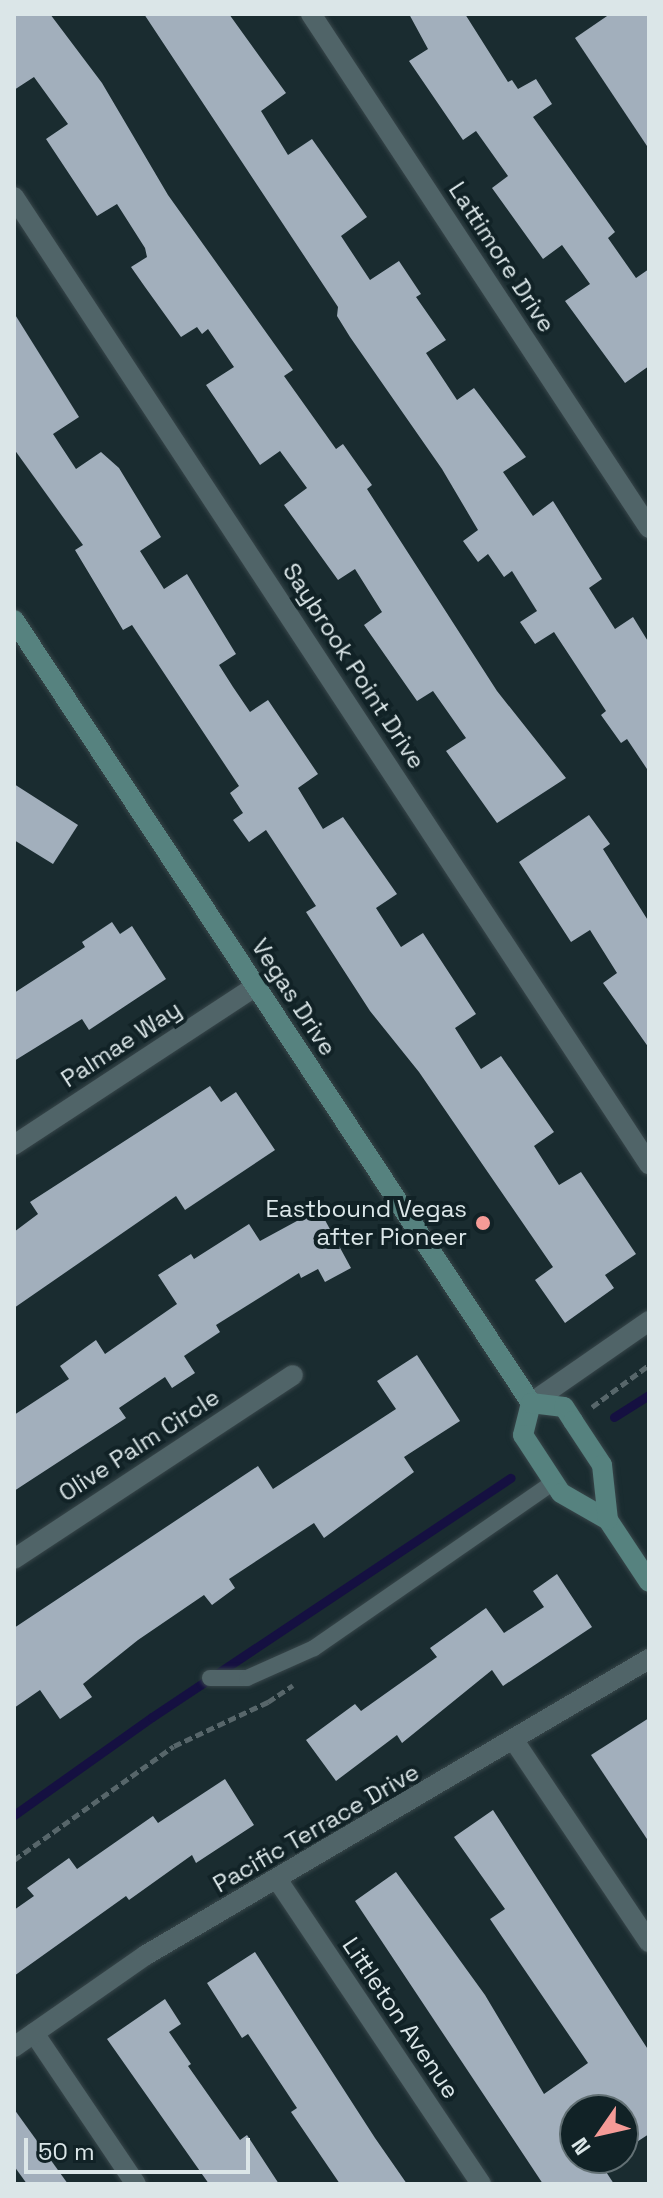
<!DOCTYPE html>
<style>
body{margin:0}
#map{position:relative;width:663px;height:2198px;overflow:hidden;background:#1a2c30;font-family:"Space Grotesk",sans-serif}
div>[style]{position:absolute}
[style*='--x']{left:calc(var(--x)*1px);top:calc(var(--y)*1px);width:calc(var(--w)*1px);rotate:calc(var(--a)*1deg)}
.stream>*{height:9px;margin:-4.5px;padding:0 4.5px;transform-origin:4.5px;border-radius:4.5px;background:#151041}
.building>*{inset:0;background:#a2afbc}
.path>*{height:5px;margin-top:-2.5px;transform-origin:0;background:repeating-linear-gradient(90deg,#57666a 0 8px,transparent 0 12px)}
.roads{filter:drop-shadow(0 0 2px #38464a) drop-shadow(0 0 2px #38464a)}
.lane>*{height:16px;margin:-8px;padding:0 8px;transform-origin:8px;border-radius:8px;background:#506468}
.street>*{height:20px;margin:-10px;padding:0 10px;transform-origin:10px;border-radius:10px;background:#506468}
.secondary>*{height:20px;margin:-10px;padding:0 10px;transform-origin:10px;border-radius:10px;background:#56827f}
.dots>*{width:22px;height:22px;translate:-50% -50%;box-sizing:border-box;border:4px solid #112226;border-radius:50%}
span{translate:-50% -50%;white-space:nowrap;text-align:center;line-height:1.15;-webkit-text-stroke:8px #112226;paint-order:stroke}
.street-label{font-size:24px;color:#dbe6e8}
.poi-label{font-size:24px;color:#dbe6e8}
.right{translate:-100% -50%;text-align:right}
.frame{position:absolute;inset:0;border:16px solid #dbe6e8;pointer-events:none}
.north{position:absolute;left:559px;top:2094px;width:80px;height:80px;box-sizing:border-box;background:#112226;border:2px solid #627074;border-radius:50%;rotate:236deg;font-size:22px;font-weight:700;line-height:32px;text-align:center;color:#dbe6e8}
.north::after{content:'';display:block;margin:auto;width:28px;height:36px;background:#f59b97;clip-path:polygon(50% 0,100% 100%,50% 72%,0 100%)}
.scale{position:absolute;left:24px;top:2138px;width:226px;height:36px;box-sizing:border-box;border:4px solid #dbe6e8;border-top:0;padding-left:10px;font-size:24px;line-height:28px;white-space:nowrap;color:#dbe6e8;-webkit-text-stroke:6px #112226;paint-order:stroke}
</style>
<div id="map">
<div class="stream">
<div style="--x:614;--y:1417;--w:41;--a:-32.2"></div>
<div style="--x:14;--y:1815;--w:169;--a:-35.4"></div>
<div style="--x:152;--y:1717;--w:431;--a:-33.7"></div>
</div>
<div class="building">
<div style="clip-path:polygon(14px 14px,50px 14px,102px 83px,168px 195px,293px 370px,284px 376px,336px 449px,343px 444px,372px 485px,367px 489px,497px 691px,566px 778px,497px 823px,446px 751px,466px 738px,433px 691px,417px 701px,364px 625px,382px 612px,355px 569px,338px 580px,284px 505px,307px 488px,280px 451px,260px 465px,206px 385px,234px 367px,208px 329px,202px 334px,197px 327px,181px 337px,145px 287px,131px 267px,147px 257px,145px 248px,117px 204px,97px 216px,46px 139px,68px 124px,34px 77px,14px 90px)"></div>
<div style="clip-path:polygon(144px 14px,229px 14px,286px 93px,261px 111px,288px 155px,312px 139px,367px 217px,341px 236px,370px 280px,399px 261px,421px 294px,416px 297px,446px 340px,426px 353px,457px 400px,474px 388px,526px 457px,503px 472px,533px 516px,553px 501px,602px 579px,589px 588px,615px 629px,633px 617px,649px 643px,649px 772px,627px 739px,621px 743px,601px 715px,606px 711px,554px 632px,535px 644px,520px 622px,537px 611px,512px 571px,504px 577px,488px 554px,478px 562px,463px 541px,478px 530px,442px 469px,350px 337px,337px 316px,338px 307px)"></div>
<div style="clip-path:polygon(409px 14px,465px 14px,508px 82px,512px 80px,518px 89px,536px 79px,552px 104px,533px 117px,615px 232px,608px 238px,636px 278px,649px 269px,649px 366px,625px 383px,565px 301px,590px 284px,562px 245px,543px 259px,492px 188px,508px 176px,476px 131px,463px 140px,409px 61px,428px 49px)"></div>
<div style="clip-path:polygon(610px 14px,649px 14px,649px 149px,575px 38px)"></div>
<div style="clip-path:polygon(14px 313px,79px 417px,53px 434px,76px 469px,101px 452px,119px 468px,161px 537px,140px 551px,164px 589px,187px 574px,236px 654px,219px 665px,233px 687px,250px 712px,268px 700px,318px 774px,298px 788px,323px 829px,343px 817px,397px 894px,376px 908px,401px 947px,423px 933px,476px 1014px,455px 1028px,481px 1069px,501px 1056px,554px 1132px,534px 1146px,559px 1185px,581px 1172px,636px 1254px,605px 1275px,614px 1288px,565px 1323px,535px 1280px,553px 1267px,419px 1072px,370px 1011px,306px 912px,316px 906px,266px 830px,249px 842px,233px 820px,243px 813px,230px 793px,239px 786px,132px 625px,123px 630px,75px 550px,83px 545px,14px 449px)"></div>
<div style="clip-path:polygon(14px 784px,78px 825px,53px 864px,14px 840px)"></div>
<div style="clip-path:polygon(589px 815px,610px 844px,603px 849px,649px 922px,649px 1048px,603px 983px,617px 973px,590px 930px,571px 942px,519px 862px)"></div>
<div style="clip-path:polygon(112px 922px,120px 934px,132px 926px,166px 979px,89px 1030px,82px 1019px,14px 1061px,14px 993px,85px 947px,82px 942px)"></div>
<div style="clip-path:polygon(210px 1086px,221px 1102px,236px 1092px,275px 1150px,185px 1210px,176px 1196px,14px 1308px,14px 1232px,38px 1214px,30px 1202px)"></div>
<div style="clip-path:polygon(319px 1209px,351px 1268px,325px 1282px,318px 1269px,301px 1278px,299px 1273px,216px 1325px,220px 1332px,184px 1356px,195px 1373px,172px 1388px,165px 1377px,119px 1408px,126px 1418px,14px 1491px,14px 1415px,69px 1379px,60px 1366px,96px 1340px,105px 1354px,177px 1304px,158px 1275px,191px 1254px,194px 1259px,249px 1224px,260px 1241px)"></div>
<div style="clip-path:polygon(417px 1355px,460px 1421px,404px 1457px,414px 1472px,324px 1538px,314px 1523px,229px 1579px,235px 1588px,212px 1605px,204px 1595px,138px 1640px,83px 1684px,92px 1697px,60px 1719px,40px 1690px,14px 1708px,14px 1628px,258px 1466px,273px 1489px,396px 1409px,377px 1381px)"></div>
<div style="clip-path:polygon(557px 1574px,592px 1627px,503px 1686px,492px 1670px,402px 1743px,397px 1735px,336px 1781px,306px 1740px,355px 1704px,361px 1711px,437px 1657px,430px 1648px,486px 1608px,504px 1633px,544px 1607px,533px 1591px)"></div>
<div style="clip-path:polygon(649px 1718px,649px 1842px,591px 1755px)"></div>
<div style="clip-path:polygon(225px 1779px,254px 1825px,196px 1863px,192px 1855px,129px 1900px,126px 1896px,14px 1976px,14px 1910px,34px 1896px,27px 1888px,69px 1858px,77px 1869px,153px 1816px,158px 1823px)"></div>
<div style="clip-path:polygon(493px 1810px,649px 2051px,649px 2134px,623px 2151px,623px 2110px,575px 2110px,575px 2158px,597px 2158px,614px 2184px,543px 2184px,355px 1901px,396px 1872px,485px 1995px,544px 2094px,588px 2063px,490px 1919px,505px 1909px,454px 1837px)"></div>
<div style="clip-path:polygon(255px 1952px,375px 2138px,407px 2184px,340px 2184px,291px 2112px,297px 2108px,248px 2034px,242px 2038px,207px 1983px)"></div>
<div style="clip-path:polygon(165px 1999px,181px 2024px,169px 2032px,191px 2064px,188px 2066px,240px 2140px,247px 2135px,279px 2184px,209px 2184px,107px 2039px)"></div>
<div style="clip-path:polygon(14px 2109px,68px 2184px,27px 2184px,14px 2166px)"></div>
</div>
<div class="path">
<div style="--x:592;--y:1407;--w:71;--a:-36.4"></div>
<div style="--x:14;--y:1860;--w:196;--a:-35.5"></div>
<div style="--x:174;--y:1746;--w:104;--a:-25.1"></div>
<div style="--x:268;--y:1702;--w:30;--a:-34"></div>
</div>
<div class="roads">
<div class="lane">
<div style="--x:210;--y:1678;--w:37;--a:0"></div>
<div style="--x:247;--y:1678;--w:73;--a:-24.1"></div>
<div style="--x:314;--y:1648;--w:292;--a:-34.7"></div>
</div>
<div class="street">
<div style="--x:311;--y:14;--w:615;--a:56.67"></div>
<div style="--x:14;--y:197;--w:1157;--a:56.71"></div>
<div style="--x:14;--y:1145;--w:290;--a:-33.3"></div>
<div style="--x:531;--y:1403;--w:144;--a:-34.8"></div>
<div style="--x:14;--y:1559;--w:334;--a:-33.4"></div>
<div style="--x:515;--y:1742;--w:241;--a:56.2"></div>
<div style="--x:279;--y:1882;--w:363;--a:56.2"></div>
<div style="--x:34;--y:2033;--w:182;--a:56"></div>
<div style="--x:14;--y:2047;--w:161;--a:-34.9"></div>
<div style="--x:146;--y:1955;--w:584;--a:-30.48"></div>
</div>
<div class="secondary">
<div style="--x:14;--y:620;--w:938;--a:56.56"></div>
<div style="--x:531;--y:1403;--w:33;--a:104"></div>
<div style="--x:523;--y:1435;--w:69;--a:56.8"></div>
<div style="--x:561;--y:1493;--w:54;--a:29.9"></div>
<div style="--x:608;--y:1520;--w:74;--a:56.5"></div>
<div style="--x:531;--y:1403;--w:33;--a:7"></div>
<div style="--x:564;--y:1407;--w:17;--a:57"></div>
<div style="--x:573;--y:1421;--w:53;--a:56.6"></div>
<div style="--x:602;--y:1465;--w:55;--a:83.8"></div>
</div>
</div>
<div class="dots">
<div style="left:483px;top:1223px;background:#f59b97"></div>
</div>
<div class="street-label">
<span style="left:502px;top:257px;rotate:57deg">Lattimore Drive</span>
<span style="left:354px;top:666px;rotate:57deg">Saybrook Point Drive</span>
<span style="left:294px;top:997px;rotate:57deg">Vegas Drive</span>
<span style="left:121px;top:1044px;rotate:-33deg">Palmae Way</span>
<span style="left:139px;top:1445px;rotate:-33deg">Olive Palm Circle</span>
<span style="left:316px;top:1828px;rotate:-30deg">Pacific Terrace Drive</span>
<span style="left:401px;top:2018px;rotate:56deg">Littleton Avenue</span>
</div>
<div class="poi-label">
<span class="right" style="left:467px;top:1223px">Eastbound Vegas<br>after Pioneer</span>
</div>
<div class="frame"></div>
<div class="north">N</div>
<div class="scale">50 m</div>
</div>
